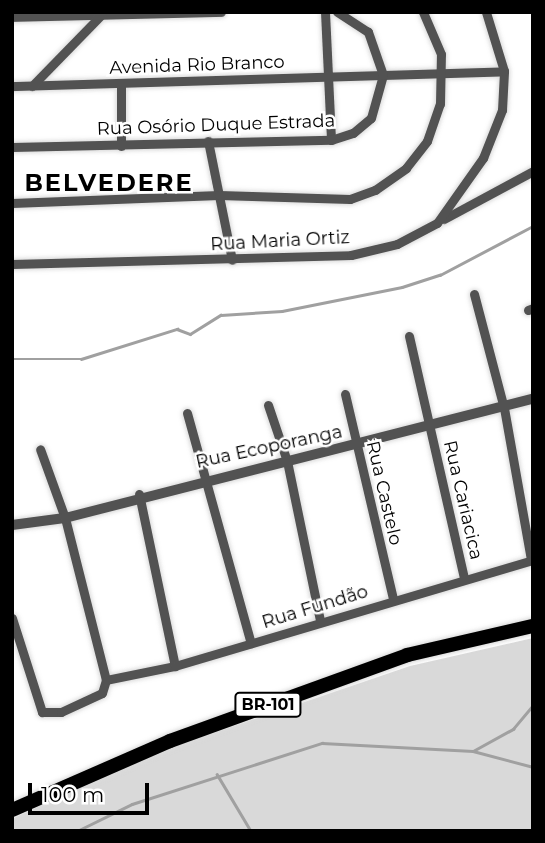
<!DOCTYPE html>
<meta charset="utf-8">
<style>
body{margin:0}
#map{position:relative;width:545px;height:843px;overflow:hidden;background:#fff;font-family:Montserrat,sans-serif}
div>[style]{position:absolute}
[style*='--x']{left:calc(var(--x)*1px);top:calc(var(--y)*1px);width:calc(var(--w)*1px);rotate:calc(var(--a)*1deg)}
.green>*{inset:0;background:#d9d9d9}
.stream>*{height:2.5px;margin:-1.25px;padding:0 1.25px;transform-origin:1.25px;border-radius:1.25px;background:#a0a0a0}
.roads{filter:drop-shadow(0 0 2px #dbdbdb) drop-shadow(0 0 2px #dbdbdb)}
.minor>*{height:9px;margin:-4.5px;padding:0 4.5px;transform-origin:4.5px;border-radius:4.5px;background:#525252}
.tertiary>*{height:10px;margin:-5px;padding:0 5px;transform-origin:5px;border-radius:5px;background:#525252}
.primary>*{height:14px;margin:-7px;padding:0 7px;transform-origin:7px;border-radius:7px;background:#000}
span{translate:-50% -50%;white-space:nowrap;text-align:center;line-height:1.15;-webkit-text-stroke:5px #fff;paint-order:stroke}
.shield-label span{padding:2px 5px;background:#fff;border:2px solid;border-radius:5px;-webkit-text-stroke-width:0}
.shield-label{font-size:16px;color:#000;font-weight:700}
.street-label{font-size:18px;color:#000}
.district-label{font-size:24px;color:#000;font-weight:700;letter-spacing:2px}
.frame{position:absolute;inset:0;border:14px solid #000;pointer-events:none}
.scale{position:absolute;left:28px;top:783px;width:121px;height:32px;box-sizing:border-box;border:4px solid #000;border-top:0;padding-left:9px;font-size:21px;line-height:24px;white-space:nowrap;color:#000;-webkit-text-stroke:5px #fff;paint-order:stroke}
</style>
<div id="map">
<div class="green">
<div style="clip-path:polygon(533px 638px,533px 831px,12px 831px,12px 819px,146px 756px,410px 666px)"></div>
</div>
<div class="stream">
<div style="--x:12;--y:359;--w:69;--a:0"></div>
<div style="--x:81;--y:359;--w:101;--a:-17.4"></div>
<div style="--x:177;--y:329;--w:14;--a:21"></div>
<div style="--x:190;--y:334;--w:36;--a:-32"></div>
<div style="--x:221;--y:315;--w:61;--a:-3.8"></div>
<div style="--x:282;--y:311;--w:122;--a:-11.3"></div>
<div style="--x:402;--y:287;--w:40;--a:-18"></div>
<div style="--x:440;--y:275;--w:105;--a:-27.8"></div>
<div style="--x:473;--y:751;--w:62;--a:14.9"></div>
<div style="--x:217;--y:774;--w:66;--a:59.2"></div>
<div style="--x:77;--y:831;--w:61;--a:-26.1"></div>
<div style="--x:132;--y:804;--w:200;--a:-17.8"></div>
<div style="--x:322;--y:743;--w:151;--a:3"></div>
<div style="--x:473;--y:751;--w:46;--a:-28.8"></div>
<div style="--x:513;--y:729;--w:31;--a:-50"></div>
</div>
<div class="roads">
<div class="minor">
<div style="--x:325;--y:12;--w:128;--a:87.3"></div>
<div style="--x:12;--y:17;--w:209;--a:-1.4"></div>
<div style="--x:121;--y:83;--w:63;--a:90"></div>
<div style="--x:12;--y:86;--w:492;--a:-1.7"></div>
<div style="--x:32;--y:86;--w:100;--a:-45.8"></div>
<div style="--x:208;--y:141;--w:121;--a:78.6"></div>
<div style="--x:12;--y:147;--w:319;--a:-1.3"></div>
<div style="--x:331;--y:140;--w:23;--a:-18"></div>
<div style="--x:353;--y:133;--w:23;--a:-40"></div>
<div style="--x:371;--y:118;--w:45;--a:-74.4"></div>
<div style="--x:383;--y:75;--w:46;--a:-109.2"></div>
<div style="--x:368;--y:32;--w:37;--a:-147"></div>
<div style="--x:12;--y:203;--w:207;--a:-2.2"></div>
<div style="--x:219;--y:195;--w:131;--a:1.7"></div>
<div style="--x:350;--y:199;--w:27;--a:-20"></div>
<div style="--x:375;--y:190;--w:38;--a:-35"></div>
<div style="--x:406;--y:168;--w:34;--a:-52"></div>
<div style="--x:427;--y:141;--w:39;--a:-71"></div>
<div style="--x:440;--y:104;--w:50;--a:-88.9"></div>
<div style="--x:441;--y:54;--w:46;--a:-113.2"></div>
<div style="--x:444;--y:219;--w:101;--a:-28.3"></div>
<div style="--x:12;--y:264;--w:339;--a:-1.5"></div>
<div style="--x:351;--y:255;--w:47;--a:-13.4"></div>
<div style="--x:397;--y:244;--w:45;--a:-27.7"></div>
<div style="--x:437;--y:223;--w:80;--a:-54.7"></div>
<div style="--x:483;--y:158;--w:52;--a:-68.4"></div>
<div style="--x:502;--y:110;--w:39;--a:-87"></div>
<div style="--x:504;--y:71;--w:62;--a:-107"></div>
<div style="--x:474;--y:294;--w:118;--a:75.3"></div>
<div style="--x:504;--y:408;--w:154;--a:79.9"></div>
<div style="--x:528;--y:310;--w:5;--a:-22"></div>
<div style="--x:409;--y:336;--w:249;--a:77.2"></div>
<div style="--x:345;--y:394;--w:211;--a:76.8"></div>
<div style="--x:268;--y:405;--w:59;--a:71.3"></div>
<div style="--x:287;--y:461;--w:162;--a:78.3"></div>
<div style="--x:187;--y:413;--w:239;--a:74.5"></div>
<div style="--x:139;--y:494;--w:176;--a:78.2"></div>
<div style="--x:12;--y:618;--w:99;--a:72.3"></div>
<div style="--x:42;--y:712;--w:19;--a:0"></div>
<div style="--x:61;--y:712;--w:45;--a:-24.9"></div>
<div style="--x:102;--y:693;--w:14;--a:-73"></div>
<div style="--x:106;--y:680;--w:167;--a:-104.2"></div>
<div style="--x:65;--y:518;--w:73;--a:-109.9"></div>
<div style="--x:106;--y:680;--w:70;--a:-11.5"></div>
<div style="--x:175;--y:666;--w:373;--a:-16.5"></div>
</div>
<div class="tertiary">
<div style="--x:12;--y:525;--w:53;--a:-7.5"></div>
<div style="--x:65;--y:518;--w:483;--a:-14.3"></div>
</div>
<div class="primary">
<div style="--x:12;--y:810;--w:172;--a:-23.6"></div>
<div style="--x:170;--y:741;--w:252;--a:-19.9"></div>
<div style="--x:407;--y:655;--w:129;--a:-13"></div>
</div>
</div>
<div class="shield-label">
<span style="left:268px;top:705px">BR-101</span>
</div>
<div class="street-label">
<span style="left:197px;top:65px;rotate:-2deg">Avenida Rio Branco</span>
<span style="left:216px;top:125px;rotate:-2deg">Rua Osório Duque Estrada</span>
<span style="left:280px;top:241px;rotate:-3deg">Rua Maria Ortiz</span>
<span style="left:269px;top:447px;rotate:-12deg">Rua Ecoporanga</span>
<span style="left:384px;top:493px;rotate:77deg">Rua Castelo</span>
<span style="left:463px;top:500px;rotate:77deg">Rua Cariacica</span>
<span style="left:315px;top:607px;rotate:-17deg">Rua Fundão</span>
</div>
<div class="district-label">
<span style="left:109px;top:183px">BELVEDERE</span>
</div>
<div class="frame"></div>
<div class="scale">100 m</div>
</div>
